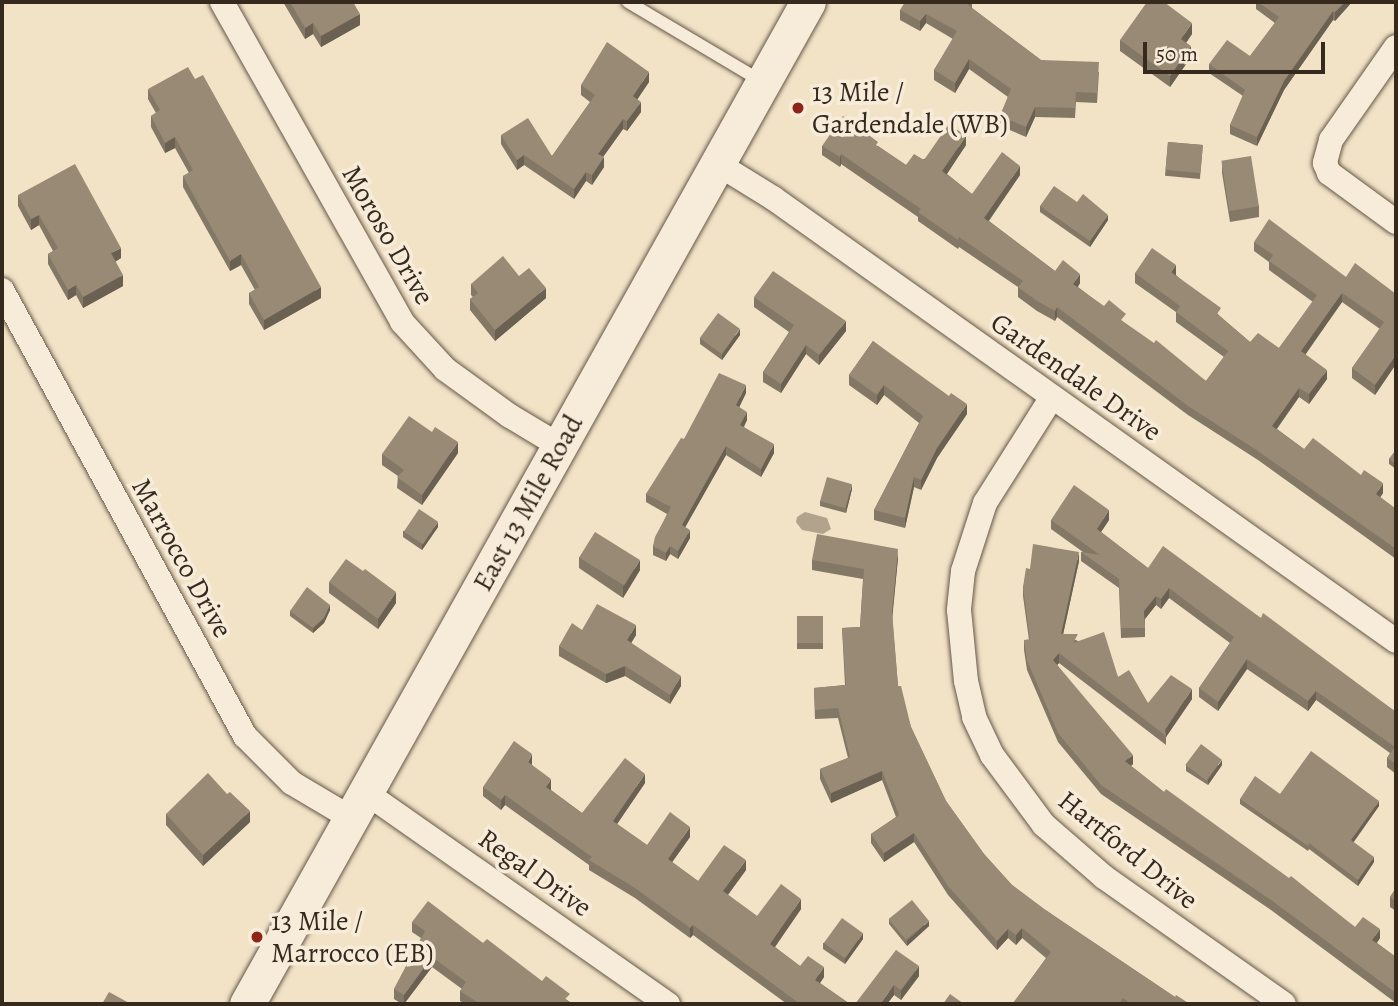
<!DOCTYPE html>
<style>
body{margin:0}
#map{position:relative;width:1398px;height:1006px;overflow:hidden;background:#f2e2c6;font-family:Alegreya,serif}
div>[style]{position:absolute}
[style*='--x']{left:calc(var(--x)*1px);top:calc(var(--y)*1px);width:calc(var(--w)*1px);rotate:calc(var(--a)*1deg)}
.water>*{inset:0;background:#b2a38d}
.roads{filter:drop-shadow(0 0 2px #655848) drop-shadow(0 0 2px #655848)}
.lane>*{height:12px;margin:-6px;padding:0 6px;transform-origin:6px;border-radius:6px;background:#f7ecda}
.street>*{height:24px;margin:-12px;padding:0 12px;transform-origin:12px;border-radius:12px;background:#f7ecda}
.secondary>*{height:35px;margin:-17.5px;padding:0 17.5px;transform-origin:17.5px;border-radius:17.5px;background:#f7ecda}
.wall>*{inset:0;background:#837765;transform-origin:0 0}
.shaded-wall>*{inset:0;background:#6a6152}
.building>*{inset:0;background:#988a75;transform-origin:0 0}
.dots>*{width:19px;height:19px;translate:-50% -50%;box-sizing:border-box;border:4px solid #f7ecda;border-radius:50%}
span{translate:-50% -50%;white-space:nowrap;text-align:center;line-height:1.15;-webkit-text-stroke:7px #f7ecda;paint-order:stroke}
.poi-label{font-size:28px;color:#362a1e}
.left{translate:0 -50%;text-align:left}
.street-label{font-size:28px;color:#362a1e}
.frame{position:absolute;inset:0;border:4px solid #362a1e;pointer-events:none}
.scale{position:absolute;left:1143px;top:42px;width:182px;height:32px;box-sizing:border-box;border:4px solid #362a1e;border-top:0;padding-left:9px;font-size:21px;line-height:24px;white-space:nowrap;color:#362a1e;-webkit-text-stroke:5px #f7ecda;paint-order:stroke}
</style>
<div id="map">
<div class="water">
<div style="clip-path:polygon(805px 512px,827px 518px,831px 529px,823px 534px,802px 530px,796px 522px,797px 517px)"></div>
</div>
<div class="roads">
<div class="lane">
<div style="--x:628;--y:2;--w:157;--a:30.7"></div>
</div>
<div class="street">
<div style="--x:222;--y:2;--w:367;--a:60.6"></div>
<div style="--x:402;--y:322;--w:64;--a:47.5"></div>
<div style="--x:445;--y:369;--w:80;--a:35.9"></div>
<div style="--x:510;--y:416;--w:58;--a:31"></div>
<div style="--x:1396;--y:47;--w:113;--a:125"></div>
<div style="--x:1331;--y:140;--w:24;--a:105"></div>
<div style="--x:1325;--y:163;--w:11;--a:68"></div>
<div style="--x:1329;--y:173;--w:83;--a:36.2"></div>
<div style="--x:718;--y:164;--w:65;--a:31.7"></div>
<div style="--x:773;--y:198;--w:764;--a:35.42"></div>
<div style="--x:2;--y:290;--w:508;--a:61.42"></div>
<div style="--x:245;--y:736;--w:66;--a:45"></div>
<div style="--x:292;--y:783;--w:69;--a:30.7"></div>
<div style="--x:1052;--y:397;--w:125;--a:122.3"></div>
<div style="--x:985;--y:503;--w:71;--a:107.9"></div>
<div style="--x:963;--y:571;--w:39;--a:96"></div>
<div style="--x:959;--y:610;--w:71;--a:84.4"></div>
<div style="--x:966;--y:681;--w:37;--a:77"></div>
<div style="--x:974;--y:717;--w:42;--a:64.7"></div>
<div style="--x:992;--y:755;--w:87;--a:53.4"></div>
<div style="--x:1044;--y:825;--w:79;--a:40.9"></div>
<div style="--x:1104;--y:877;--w:220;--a:35.2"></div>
<div style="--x:365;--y:792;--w:370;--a:35"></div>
</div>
<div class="secondary">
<div style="--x:247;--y:1004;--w:1148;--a:-60.76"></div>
</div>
</div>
<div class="wall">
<div style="clip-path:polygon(283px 2px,353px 2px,360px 25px,321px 47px,313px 34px,305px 39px)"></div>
<div style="clip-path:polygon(972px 2px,972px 8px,1041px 60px,1099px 72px,1097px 103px,1076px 102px,1075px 118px,1035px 117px,1026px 137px,1000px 126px,1000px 116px,1008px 97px,969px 69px,955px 93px,934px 80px,934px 70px,953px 39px,926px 23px,920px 31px,900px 20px,900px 10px)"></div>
<div style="clip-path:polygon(1256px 2px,1352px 2px,1335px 21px,1333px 20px,1284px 90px,1257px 146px,1230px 134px,1230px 125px,1243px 96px,1209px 73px,1209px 64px,1250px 56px,1275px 23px,1256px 9px)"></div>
<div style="clip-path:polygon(1192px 34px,1186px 43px,1191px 57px,1170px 87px,1120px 51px,1120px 40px)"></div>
<div style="clip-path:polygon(649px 82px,637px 99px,641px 112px,627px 131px,623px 129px,603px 157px,604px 167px,592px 185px,586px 181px,574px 199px,524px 165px,517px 170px,501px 144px,501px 135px,552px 156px,590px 102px,581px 95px,581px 85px)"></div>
<div style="clip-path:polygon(148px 89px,321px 298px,264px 330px,249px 304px,249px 293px,255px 290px,241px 265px,230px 271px,183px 187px,183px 176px,189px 173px,175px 148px,165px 153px,151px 127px,151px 116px,156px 113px,148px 99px)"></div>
<div style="left:1168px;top:142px;width:35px;height:34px;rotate:5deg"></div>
<div style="clip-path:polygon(966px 145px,947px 174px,972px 194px,1020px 175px,989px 221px,1055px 271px,1080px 283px,1078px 287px,1126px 324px,1206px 381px,1224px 357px,1176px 322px,1176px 312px,1135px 283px,1135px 273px,1176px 275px,1221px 317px,1250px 342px,1279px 348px,1313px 302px,1269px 270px,1269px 262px,1254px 251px,1254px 242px,1346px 277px,1396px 294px,1396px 364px,1375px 395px,1352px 378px,1352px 368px,1380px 329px,1342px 302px,1305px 354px,1327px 379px,1309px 404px,1299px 397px,1277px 429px,1304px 449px,1383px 493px,1380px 497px,1396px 509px,1396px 559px,1258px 460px,1188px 415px,1057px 317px,1055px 321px,1037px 311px,1018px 297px,1018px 287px,959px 247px,958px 249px,918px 221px,918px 217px,841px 164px,840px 167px,822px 155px,822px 146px,878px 146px,906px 165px)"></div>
<div style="clip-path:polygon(1222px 162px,1259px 206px,1259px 217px,1230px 222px,1222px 173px)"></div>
<div style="clip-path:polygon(18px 195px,121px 258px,115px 262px,123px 286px,83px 308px,76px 295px,68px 300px,48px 264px,48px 254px,53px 251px,39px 225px,31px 230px,18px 206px)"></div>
<div style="clip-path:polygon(1077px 202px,1108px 220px,1090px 247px,1040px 212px,1040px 206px)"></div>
<div style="clip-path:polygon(519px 276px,546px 298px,495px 341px,470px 310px,470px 299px,473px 297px,471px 295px,471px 284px)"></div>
<div style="clip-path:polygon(754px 297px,846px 331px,819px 365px,806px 354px,781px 393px,763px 382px,763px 372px,789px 332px,754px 307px)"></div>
<div style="clip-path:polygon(740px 335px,722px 360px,700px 344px,700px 338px)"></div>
<div style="clip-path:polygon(873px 341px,967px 414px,937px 458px,921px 490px,914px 487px,905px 528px,874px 520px,874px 510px,919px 423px,884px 395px,877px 405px,849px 385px,849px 375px)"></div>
<div style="clip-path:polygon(746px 393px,739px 407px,747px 420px,744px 427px,774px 453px,761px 477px,726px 455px,685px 527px,690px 538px,678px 559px,670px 554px,666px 561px,653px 555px,653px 546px,667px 514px,646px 502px,646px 494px,684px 439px)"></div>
<div style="clip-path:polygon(1396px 450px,1396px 469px,1389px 464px,1389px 459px)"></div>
<div style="clip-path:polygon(458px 453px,422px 505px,397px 488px,398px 476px,382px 465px,382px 454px)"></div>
<div style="clip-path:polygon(852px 489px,846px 513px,820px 506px,820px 501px)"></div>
<div style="clip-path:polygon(1051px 520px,1109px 520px,1101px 532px,1148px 568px,1261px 618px,1396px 712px,1396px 774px,1387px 767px,1387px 758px,1390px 753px,1316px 700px,1308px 711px,1247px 669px,1218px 711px,1199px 697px,1199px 688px,1230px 643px,1169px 598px,1161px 609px,1156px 605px,1145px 619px,1145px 637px,1121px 638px,1119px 588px,1081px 561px,1081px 552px,1083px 552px,1051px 529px)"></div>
<div style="clip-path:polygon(438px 527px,422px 550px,403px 537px,403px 531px)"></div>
<div style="clip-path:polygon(579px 557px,640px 570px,623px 598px,579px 568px)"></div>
<div style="clip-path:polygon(898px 558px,892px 616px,898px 686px,911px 727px,946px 801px,984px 854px,1012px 885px,1044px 909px,1175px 997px,1190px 1004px,1013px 1004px,1046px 958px,1022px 938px,1016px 945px,1008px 938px,997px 950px,948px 895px,914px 842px,884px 862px,871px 843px,871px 834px,896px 817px,882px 780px,831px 803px,820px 779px,820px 769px,848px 758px,838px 718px,815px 719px,814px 688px,845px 685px,842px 628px,860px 627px,863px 579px,812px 570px,812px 560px)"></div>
<div style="clip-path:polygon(1079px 561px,1063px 634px,1078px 641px,1148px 703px,1192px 699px,1166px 737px,1166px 745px,1059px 663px,1057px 665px,1133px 764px,1131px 766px,1164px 792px,1355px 927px,1380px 938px,1377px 943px,1396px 957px,1396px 1003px,1271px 910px,1101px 794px,1058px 742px,1027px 670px,1024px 650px,1024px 640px,1029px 640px,1023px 596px,1023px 587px,1030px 569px)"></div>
<div style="clip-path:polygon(329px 582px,396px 603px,378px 629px,329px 593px)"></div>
<div style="clip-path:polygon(330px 610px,324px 623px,313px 633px,290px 616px,290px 611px)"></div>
<div style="left:797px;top:616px;width:26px;height:33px"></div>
<div style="clip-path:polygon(582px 630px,636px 635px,631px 643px,681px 686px,670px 704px,625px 676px,606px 683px,559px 656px,559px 646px)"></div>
<div style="clip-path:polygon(532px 763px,532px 765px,551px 789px,551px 790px,582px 813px,645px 783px,617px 824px,647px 845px,690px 837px,672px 862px,698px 881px,746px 870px,728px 895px,757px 916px,801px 909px,775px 947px,800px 966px,824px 977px,820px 983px,850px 1004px,787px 1004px,693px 935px,690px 938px,635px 898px,589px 870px,589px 865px,505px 805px,501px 810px,483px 796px,483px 787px)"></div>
<div style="clip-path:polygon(1186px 765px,1222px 765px,1208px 785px,1186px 771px)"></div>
<div style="clip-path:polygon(227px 794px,250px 822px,203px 866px,166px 825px,166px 814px)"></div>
<div style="clip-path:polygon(1280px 794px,1379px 806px,1353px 842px,1374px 862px,1358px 886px,1309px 849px,1308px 851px,1240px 804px,1240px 799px)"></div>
<div style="clip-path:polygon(1396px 888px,1396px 911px,1390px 907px,1390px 897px)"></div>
<div style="clip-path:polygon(889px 919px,929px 926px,907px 946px,889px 924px)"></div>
<div style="clip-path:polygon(412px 922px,483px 943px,573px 1004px,465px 1004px,460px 1001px,460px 991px,462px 989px,432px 967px,404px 1004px,402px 1004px,394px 999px,394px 989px,421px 938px,412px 932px)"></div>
<div style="clip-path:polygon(863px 939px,845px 964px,823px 949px,823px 943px)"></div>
<div style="clip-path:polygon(896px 950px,919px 976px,901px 1000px,894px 995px,887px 1004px)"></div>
</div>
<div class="shaded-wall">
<div style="clip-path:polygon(1345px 2px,1352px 2px,1335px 21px,1335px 12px)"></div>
<div style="clip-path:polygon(1333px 11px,1333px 20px,1284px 90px,1257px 146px,1257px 137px,1284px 81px)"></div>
<div style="clip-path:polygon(360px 14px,360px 25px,321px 47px,321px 36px)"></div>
<div style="clip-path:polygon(926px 14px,926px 23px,920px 31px,920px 21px)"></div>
<div style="clip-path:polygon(313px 23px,313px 34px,305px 39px,305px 28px)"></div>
<div style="clip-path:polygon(1192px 23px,1192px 34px,1181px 50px,1181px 39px)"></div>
<div style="clip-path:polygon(1191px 46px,1191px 57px,1170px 87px,1170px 76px)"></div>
<div style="clip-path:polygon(969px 59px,969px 69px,955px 93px,955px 83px)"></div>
<div style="clip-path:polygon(649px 72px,649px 82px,633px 106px,633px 96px)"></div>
<div style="clip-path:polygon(641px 102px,641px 112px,627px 131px,627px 121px)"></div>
<div style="clip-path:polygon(1035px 107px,1035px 117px,1026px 137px,1026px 127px)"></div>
<div style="clip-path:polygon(623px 119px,623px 129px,598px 164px,598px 154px)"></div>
<div style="clip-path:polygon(966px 136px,966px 145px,942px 181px,942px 171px)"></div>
<div style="clip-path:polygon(175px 137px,175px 148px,165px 153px,165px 143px)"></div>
<div style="clip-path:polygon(841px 154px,841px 164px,840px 167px,840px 157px)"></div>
<div style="clip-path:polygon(524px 155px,524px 165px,517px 170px,517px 160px)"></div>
<div style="clip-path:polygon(604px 157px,604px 167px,592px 185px,592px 175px)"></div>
<div style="clip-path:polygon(1020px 166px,1020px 175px,984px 227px,984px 218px)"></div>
<div style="clip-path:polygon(586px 172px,586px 181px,574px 199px,574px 189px)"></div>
<div style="clip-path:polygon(39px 215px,39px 225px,31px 230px,31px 219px)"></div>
<div style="clip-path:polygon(1108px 215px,1108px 220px,1090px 247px,1090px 241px)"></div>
<div style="clip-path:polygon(121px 248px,121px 258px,111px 264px,111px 253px)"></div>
<div style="clip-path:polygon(241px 254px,241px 265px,230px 271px,230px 261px)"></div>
<div style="clip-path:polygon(1176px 265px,1176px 275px,1171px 282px,1171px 272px)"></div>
<div style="clip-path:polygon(1080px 274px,1080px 283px,1073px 293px,1073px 284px)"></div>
<div style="clip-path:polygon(123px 275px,123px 286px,83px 308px,83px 297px)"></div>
<div style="clip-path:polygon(76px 285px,76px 295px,68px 300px,68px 290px)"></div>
<div style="clip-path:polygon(321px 287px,321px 298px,264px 330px,264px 320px)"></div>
<div style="clip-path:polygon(546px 288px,546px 298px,495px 341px,495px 330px)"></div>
<div style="clip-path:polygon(1342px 293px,1342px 302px,1301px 361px,1301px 351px)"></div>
<div style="clip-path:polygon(1057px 307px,1057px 317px,1055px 321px,1055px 311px)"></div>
<div style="clip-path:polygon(846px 321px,846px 331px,819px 365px,819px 355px)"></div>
<div style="clip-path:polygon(740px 329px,740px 335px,722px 360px,722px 355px)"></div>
<div style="clip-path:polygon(806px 345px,806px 354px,781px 393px,781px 384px)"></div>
<div style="clip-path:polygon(1396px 355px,1396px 364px,1375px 395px,1375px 385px)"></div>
<div style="clip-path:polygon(1327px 370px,1327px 379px,1309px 404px,1309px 394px)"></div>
<div style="clip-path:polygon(746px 385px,746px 393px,736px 414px,736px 405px)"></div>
<div style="clip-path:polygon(884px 385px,884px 395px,877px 405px,877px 395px)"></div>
<div style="clip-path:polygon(1299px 388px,1299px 397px,1272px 435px,1272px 426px)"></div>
<div style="clip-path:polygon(967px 404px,967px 414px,937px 458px,921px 490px,921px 480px,937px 448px)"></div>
<div style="clip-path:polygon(747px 412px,747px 420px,740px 433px,740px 425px)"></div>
<div style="clip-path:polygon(458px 442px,458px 453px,422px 505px,422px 495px)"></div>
<div style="clip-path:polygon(774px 444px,774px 453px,761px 477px,761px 469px)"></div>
<div style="clip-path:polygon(726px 446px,726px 455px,682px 533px,682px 525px)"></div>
<div style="clip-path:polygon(914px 477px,914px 487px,905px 528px,905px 518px)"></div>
<div style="clip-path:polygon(1383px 483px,1383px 493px,1376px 504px,1376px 494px)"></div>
<div style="clip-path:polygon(852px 484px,852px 489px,846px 513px,846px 508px)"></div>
<div style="clip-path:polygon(1109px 510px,1109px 520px,1097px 538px,1097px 529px)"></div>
<div style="clip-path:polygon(438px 522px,438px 527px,422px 550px,422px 545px)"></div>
<div style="clip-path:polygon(690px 530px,690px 538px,678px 559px,678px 551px)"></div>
<div style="clip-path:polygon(670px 546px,670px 554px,666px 561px,666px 553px)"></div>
<div style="clip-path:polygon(898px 549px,898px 558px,892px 621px,892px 611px)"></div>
<div style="clip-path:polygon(1079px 552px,1079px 561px,1061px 644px,1061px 634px)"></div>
<div style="clip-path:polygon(640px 560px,640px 570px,623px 598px,623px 587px)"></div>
<div style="clip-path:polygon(1169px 588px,1169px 598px,1161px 609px,1161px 599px)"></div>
<div style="clip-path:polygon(396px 592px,396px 603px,378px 629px,378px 619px)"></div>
<div style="clip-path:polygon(1156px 596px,1156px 605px,1144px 620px,1144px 611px)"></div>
<div style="clip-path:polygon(330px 605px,330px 610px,324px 623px,313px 633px,313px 628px)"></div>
<div style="clip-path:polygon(636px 625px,636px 635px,627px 650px,627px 640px)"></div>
<div style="clip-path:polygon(1059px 653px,1059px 663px,1053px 669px,1053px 660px)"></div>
<div style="clip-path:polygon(1247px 659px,1247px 669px,1218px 711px,1218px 702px)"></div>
<div style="clip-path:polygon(625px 666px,625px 676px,606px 683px,606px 674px)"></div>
<div style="clip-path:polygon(681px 676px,681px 686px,670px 704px,670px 695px)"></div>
<div style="clip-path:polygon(1192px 689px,1192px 699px,1166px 737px,1165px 730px)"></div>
<div style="clip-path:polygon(1316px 691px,1316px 700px,1308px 711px,1308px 701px)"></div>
<div style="clip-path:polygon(532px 754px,532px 763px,528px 772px,528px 762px)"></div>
<div style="clip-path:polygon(1133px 755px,1133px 764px,1125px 771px,1125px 761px)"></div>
<div style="clip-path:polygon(1222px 760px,1222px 765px,1208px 785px,1208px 780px)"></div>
<div style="clip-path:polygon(882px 771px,882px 780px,831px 803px,831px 793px)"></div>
<div style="clip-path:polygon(645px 774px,645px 783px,613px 830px,613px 821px)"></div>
<div style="clip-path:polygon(551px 779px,551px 789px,546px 796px,546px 787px)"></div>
<div style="clip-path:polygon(505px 795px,505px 805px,501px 810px,501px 800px)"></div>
<div style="clip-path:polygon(1379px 801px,1379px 806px,1351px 846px,1351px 840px)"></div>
<div style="clip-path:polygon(250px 811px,250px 822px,203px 866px,203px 855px)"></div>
<div style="clip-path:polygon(690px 827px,690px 837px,668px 868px,668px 859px)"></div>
<div style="clip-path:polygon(914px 833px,914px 842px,884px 862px,884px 853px)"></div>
<div style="clip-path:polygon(1374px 857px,1374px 862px,1358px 886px,1358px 880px)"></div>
<div style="clip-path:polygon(746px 860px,746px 870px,723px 901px,723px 891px)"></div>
<div style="clip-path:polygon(801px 899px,801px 909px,770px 954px,770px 944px)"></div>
<div style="clip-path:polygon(929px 921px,929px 926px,907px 946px,907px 941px)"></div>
<div style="clip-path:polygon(693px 925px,693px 935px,690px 938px,690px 928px)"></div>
<div style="clip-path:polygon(1022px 928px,1022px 938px,1016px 945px,1016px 935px)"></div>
<div style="clip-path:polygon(1008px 929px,1008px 938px,997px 950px,997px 941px)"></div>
<div style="clip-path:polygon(1380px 929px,1380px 938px,1372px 949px,1372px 940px)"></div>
<div style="clip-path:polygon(863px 933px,863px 939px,845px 964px,845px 959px)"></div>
<div style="clip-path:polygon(432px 957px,432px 967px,404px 1004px,404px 995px)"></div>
<div style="clip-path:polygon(919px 966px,919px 976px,901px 1000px,901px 990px)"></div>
<div style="clip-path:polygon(824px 967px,824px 977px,815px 990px,815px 980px)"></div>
<div style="clip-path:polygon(894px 985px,894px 995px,887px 1004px,880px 1004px)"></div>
</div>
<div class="building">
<div style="clip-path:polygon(290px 2px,353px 2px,360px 14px,321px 36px,313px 23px,305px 28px)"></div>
<div style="clip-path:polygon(905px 2px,969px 2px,968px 5px,1041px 60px,1099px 62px,1097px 93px,1076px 92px,1075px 108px,1035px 107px,1026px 127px,1000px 116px,1011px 89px,969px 59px,955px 83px,934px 70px,957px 31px,926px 14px,920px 21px,900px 10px)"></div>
<div style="clip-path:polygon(1147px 2px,1164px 2px,1192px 23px,1181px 39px,1191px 46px,1170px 76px,1120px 40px)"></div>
<div style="clip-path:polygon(1258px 2px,1345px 2px,1335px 12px,1333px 11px,1284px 81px,1257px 137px,1230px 125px,1245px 90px,1209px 64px,1227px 40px,1250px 56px,1279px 17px)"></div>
<div style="clip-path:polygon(607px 42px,649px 72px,633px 96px,641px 102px,627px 121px,623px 119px,598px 154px,604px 157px,592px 175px,586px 172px,574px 189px,524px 155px,517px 160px,501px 135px,528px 118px,552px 156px,595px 95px,581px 85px)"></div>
<div style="clip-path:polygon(188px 67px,195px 79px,203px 75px,321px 287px,264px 320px,249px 293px,259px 287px,241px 254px,230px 261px,183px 176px,193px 170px,175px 137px,165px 143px,151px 116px,160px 110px,148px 89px)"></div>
<div style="clip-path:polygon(843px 116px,878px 142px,876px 145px,906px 165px,914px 154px,924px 160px,949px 124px,966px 136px,942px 171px,972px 194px,1002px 152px,1020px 166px,984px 218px,1055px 271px,1063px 260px,1080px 274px,1073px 284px,1104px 306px,1109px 300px,1126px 314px,1121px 320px,1154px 343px,1156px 340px,1206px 381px,1228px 351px,1176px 312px,1180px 306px,1135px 273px,1152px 248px,1176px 265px,1171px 272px,1221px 308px,1217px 314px,1250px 342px,1258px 333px,1279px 348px,1317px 295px,1269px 261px,1273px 255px,1254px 242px,1269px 219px,1346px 277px,1355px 263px,1396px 294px,1396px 355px,1375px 385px,1352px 368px,1384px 322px,1342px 293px,1301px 351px,1327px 370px,1309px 394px,1299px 388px,1272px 426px,1304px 449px,1313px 438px,1361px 475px,1364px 470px,1383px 483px,1376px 494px,1396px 509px,1396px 549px,1258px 451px,1188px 406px,1057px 307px,1055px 311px,1037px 301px,1018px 287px,1023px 281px,959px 237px,958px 240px,918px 212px,921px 209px,841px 154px,840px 157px,822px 146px)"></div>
<div style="left:1168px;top:142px;width:35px;height:28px;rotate:5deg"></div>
<div style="left:1251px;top:156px;width:51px;height:30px;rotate:81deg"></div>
<div style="clip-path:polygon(75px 164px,121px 248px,111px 253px,123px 275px,83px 297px,76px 285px,68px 290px,48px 254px,58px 248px,39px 215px,31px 219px,18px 195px)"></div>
<div style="clip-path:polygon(1054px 186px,1077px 202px,1083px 194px,1108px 215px,1090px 241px,1040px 206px)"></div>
<div style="clip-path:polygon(503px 256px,519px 276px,529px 268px,546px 288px,495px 330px,470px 299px,478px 293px,471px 284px)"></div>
<div style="clip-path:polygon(773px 271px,846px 321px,819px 355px,806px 345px,781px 384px,763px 372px,794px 325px,754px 297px)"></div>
<div style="left:718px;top:313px;width:27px;height:31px;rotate:36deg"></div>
<div style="clip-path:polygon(873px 341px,949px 396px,951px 393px,967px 404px,937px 448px,921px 480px,914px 477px,905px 518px,874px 510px,923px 416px,884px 385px,877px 395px,849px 375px)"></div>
<div style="clip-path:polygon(719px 373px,746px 385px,736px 405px,747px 412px,740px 425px,774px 444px,761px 469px,726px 446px,682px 525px,690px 530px,678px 551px,670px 546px,666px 553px,653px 546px,655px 537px,671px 507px,646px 494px,681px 438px,684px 439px)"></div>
<div style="clip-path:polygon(409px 416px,432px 432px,435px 427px,458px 442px,422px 495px,397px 477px,404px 470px,382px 454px)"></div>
<div style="clip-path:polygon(1396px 450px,1396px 464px,1389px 459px)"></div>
<div style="left:827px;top:477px;width:26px;height:25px;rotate:16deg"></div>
<div style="clip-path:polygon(1074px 485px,1109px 510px,1097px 529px,1148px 568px,1163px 546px,1261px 618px,1263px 613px,1396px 712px,1396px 764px,1387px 758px,1395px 747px,1316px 691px,1308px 701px,1247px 659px,1218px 702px,1199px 688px,1234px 637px,1169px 588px,1161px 599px,1156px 596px,1144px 611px,1145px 628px,1121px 628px,1119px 579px,1081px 552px,1100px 555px,1051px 520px)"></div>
<div style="left:419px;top:509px;width:23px;height:27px;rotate:34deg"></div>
<div style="left:595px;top:532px;width:53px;height:30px;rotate:32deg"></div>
<div style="clip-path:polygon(817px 534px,898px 549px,892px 611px,898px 686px,901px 686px,911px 727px,946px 801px,984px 854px,1012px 885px,1044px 909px,1175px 997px,1176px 995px,1190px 1004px,1131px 1004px,1123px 998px,1119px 1004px,1014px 1004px,1013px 1003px,1051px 952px,1022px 928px,1016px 935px,1008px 929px,997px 941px,948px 886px,914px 833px,884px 853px,871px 834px,899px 815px,882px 771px,831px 793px,820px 769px,850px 757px,838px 708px,815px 710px,814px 688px,846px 685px,842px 628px,860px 627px,864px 569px,812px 560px)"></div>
<div style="clip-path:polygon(1033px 544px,1079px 552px,1061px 634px,1078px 634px,1073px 643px,1104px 632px,1118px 677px,1129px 670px,1148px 703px,1171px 675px,1192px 689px,1165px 730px,1166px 736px,1059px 653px,1053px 660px,1133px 755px,1125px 761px,1164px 792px,1166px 789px,1289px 878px,1291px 876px,1355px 927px,1363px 917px,1380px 929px,1372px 940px,1396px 957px,1396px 993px,1271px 900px,1101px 785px,1058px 733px,1027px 660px,1024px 640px,1030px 639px,1023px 587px,1026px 568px,1030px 569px)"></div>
<div style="clip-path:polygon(346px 559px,363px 571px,365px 569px,396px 592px,378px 619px,329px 582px)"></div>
<div style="clip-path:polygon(307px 587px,330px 605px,324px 618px,313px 628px,290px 611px)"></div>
<div style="clip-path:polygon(597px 604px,636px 625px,627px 640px,681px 676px,670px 695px,625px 666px,606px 674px,559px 646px,572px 623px,582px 630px)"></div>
<div style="left:797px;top:616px;width:26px;height:27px"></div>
<div style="clip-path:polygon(514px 741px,532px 754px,528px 762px,551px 779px,546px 787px,582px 813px,625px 758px,645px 774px,613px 821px,647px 845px,670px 812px,690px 827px,668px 859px,698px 881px,724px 845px,746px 860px,723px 891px,757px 916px,781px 884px,801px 899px,770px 944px,800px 966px,808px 956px,824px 967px,815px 980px,850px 1004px,800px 1004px,693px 925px,690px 928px,635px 888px,589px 860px,592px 857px,505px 795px,501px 800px,483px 787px)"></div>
<div style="left:1201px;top:744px;width:26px;height:26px;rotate:37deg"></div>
<div style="clip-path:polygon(1311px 751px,1379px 801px,1351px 840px,1374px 857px,1358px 880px,1309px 843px,1308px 846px,1240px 799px,1255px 776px,1280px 794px)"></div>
<div style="clip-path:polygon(208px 773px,227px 794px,230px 792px,250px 811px,203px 855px,166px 814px)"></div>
<div style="clip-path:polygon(1396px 888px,1396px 902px,1390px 897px)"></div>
<div style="left:912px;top:900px;width:27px;height:30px;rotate:51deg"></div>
<div style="clip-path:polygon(428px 901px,483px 943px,487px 939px,542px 981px,546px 976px,570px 994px,565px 999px,573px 1004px,480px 1004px,460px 991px,466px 982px,432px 957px,404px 995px,394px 989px,425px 931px,412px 922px)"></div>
<div style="left:842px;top:918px;width:26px;height:31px;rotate:36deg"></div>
<div style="clip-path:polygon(896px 950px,919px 966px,901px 990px,894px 985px,880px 1004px,855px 1004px)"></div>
<div style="clip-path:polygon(109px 992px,131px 1004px,102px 1004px)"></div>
<div style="clip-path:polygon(950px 994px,964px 1004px,943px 1004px)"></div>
</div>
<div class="dots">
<div style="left:798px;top:108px;background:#8f2418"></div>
<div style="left:257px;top:937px;background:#8f2418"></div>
</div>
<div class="poi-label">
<span class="left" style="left:812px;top:108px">13 Mile /<br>Gardendale (WB)</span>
<span class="left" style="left:271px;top:937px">13 Mile /<br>Marrocco (EB)</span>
</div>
<div class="street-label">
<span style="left:388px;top:235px;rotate:60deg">Moroso Drive</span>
<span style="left:1076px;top:377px;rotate:35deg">Gardendale Drive</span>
<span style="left:528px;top:503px;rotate:-61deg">East 13 Mile Road</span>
<span style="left:182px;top:558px;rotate:61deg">Marrocco Drive</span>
<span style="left:1128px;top:850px;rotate:39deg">Hartford Drive</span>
<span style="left:535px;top:873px;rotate:35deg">Regal Drive</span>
</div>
<div class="frame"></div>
<div class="scale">50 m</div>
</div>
